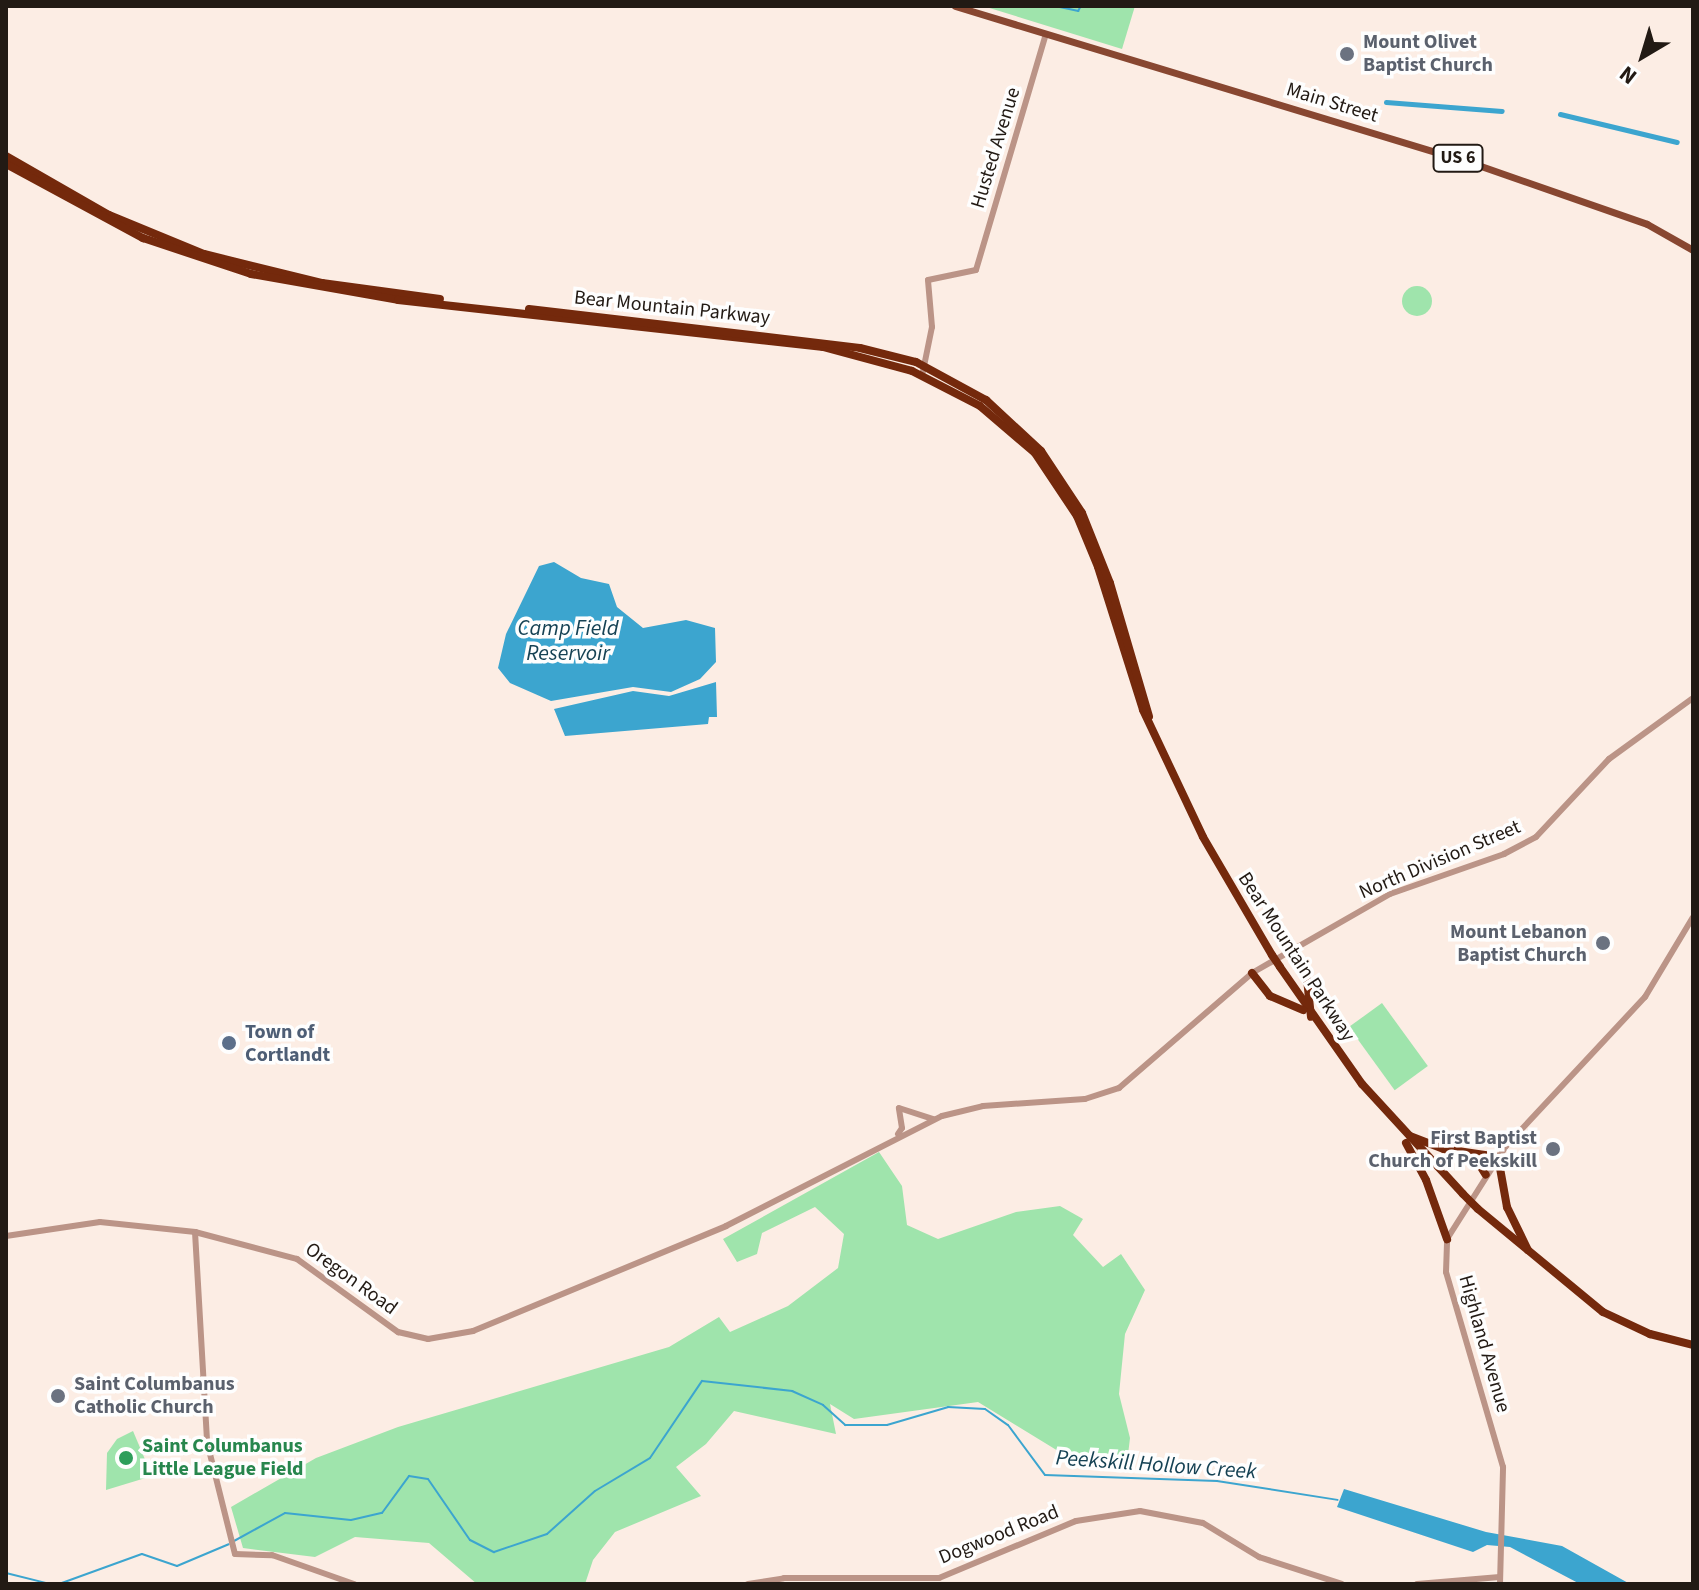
<!DOCTYPE html>
<style>
body{margin:0}
#map{position:relative;width:1699px;height:1590px;overflow:hidden;background:#fcede4;font-family:"Source Sans 3",sans-serif}
div>[style]{position:absolute}
[style*='--x']{left:calc(var(--x)*1px);top:calc(var(--y)*1px);width:calc(var(--w)*1px);rotate:calc(var(--a)*1deg)}
.green>*{inset:0;background:#9fe4ac;transform-origin:0 0}
.round{border-radius:50%}
.water>*{inset:0;background:#3ca5cf}
.stream>*{height:2px;margin:-1px;padding:0 1px;transform-origin:1px;border-radius:1px;background:#3ca5cf}
.canal>*{height:5px;margin:-2.5px;padding:0 2.5px;transform-origin:2.5px;border-radius:2.5px;background:#3ca5cf}
.minor>*{height:6px;margin:-3px;padding:0 3px;transform-origin:3px;border-radius:3px;background:#bb9487}
.major>*{height:7px;margin:-3.5px;padding:0 3.5px;transform-origin:3.5px;border-radius:3.5px;background:#884731}
.highway>*{height:8px;margin:-4px;padding:0 4px;transform-origin:4px;border-radius:4px;background:#74290c}
.highway-bridge>*{height:8px;margin:-4px;padding:0 4px;transform-origin:4px;border-radius:4px;background:#74290c}
.dots>*{width:22px;height:22px;translate:-50% -50%;box-sizing:border-box;border:4px solid #fefefe;border-radius:50%}
span{translate:-50% -50%;white-space:nowrap;text-align:center;line-height:1.15;-webkit-text-stroke:7px #fefefe;paint-order:stroke}
.shield-label span{padding:2px 6px;background:#fefefe;border:2px solid;border-radius:6px;-webkit-text-stroke-width:0}
.shield-label{font-size:18px;color:#221a14;font-weight:700}
.worship-label{font-size:20px;color:#5b616d;font-weight:700}
.left{translate:0 -50%;text-align:left}
.right{translate:-100% -50%;text-align:right}
.street-label{font-size:20px;color:#221a14}
.service-label{font-size:20px;color:#4e5e75;font-weight:700}
.leisure-label{font-size:20px;color:#27864d;font-weight:700}
.water-label{font-size:22px;color:#164254;font-style:italic}
.frame{position:absolute;inset:0;border:8px solid #221a14;pointer-events:none}
.north{position:absolute;left:1603px;top:16px;width:80px;height:80px;-webkit-text-stroke:6px #fefefe;paint-order:stroke;rotate:218deg;font-size:22px;font-weight:700;line-height:32px;text-align:center;color:#221a14}
.north::after{content:'';display:block;margin:auto;width:28px;height:36px;background:#221a14;clip-path:polygon(50% 0,100% 100%,50% 72%,0 100%)}
</style>
<div id="map">
<div class="green">
<div style="clip-path:polygon(983px 6px,1135px 6px,1122px 49px)"></div>
<div class="round" style="left:1402px;top:286px;width:30px;height:30px"></div>
<div style="left:1382px;top:1003px;width:78px;height:41px;rotate:54deg"></div>
<div style="clip-path:polygon(879px 1152px,902px 1186px,907px 1225px,938px 1239px,1016px 1212px,1060px 1206px,1083px 1219px,1073px 1235px,1103px 1267px,1121px 1254px,1145px 1290px,1125px 1334px,1119px 1394px,1130px 1438px,1127px 1463px,1063px 1454px,978px 1402px,854px 1419px,830px 1404px,836px 1434px,734px 1411px,706px 1444px,676px 1467px,701px 1496px,615px 1532px,593px 1560px,585px 1584px,477px 1584px,429px 1543px,355px 1537px,315px 1557px,243px 1548px,231px 1507px,316px 1458px,398px 1427px,669px 1347px,719px 1317px,730px 1332px,788px 1306px,838px 1268px,844px 1234px,815px 1207px,762px 1233px,757px 1254px,737px 1262px,723px 1239px)"></div>
<div style="clip-path:polygon(133px 1431px,152px 1476px,106px 1490px,107px 1453px,117px 1439px)"></div>
</div>
<div class="water">
<div style="clip-path:polygon(554px 562px,581px 578px,609px 584px,617px 607px,643px 628px,686px 620px,715px 628px,716px 662px,700px 679px,671px 692px,633px 687px,551px 701px,510px 683px,498px 668px,506px 634px,539px 566px)"></div>
<div style="clip-path:polygon(716px 682px,717px 717px,709px 717px,708px 724px,565px 736px,554px 709px,633px 691px,669px 696px)"></div>
<div style="clip-path:polygon(1344px 1489px,1486px 1532px,1562px 1546px,1630px 1584px,1580px 1584px,1510px 1547px,1487px 1545px,1473px 1552px,1337px 1507px)"></div>
</div>
<div class="stream">
<div style="--x:1055;--y:6;--w:24;--a:12"></div>
<div style="--x:1078;--y:11;--w:6;--a:-59"></div>
<div style="--x:234;--y:1541;--w:58;--a:-28.8"></div>
<div style="--x:285;--y:1513;--w:66;--a:6.1"></div>
<div style="--x:351;--y:1520;--w:32;--a:-13"></div>
<div style="--x:382;--y:1513;--w:46;--a:-53.9"></div>
<div style="--x:409;--y:1476;--w:19;--a:9"></div>
<div style="--x:428;--y:1479;--w:74;--a:55.5"></div>
<div style="--x:470;--y:1540;--w:27;--a:27"></div>
<div style="--x:494;--y:1552;--w:56;--a:-18.8"></div>
<div style="--x:547;--y:1534;--w:64;--a:-41.9"></div>
<div style="--x:595;--y:1491;--w:64;--a:-31"></div>
<div style="--x:650;--y:1458;--w:93;--a:-56"></div>
<div style="--x:702;--y:1381;--w:91;--a:6.3"></div>
<div style="--x:792;--y:1391;--w:34;--a:24"></div>
<div style="--x:823;--y:1405;--w:30;--a:42"></div>
<div style="--x:845;--y:1425;--w:42;--a:0"></div>
<div style="--x:887;--y:1425;--w:64;--a:-16.4"></div>
<div style="--x:948;--y:1407;--w:37;--a:3"></div>
<div style="--x:985;--y:1409;--w:28;--a:35"></div>
<div style="--x:1008;--y:1425;--w:62;--a:53.5"></div>
<div style="--x:1045;--y:1475;--w:172;--a:2"></div>
<div style="--x:1217;--y:1481;--w:122;--a:8.9"></div>
<div style="--x:6;--y:1573;--w:45;--a:14"></div>
<div style="--x:59;--y:1584;--w:88;--a:-19.9"></div>
<div style="--x:142;--y:1554;--w:37;--a:19"></div>
<div style="--x:177;--y:1566;--w:56;--a:-22.9"></div>
</div>
<div class="canal">
<div style="--x:1386;--y:102;--w:116;--a:4.4"></div>
<div style="--x:1560;--y:114;--w:120;--a:13.5"></div>
</div>
<div class="minor">
<div style="--x:922;--y:376;--w:50;--a:-78.5"></div>
<div style="--x:932;--y:327;--w:47;--a:-94.9"></div>
<div style="--x:928;--y:280;--w:49;--a:-11.8"></div>
<div style="--x:976;--y:270;--w:246;--a:-73.5"></div>
<div style="--x:899;--y:1108;--w:36;--a:18"></div>
<div style="--x:898;--y:1134;--w:7;--a:-56"></div>
<div style="--x:902;--y:1128;--w:20;--a:-99"></div>
<div style="--x:195;--y:1232;--w:210;--a:86.7"></div>
<div style="--x:207;--y:1442;--w:115;--a:76"></div>
<div style="--x:235;--y:1554;--w:37;--a:2"></div>
<div style="--x:272;--y:1555;--w:87;--a:19.5"></div>
<div style="--x:6;--y:1236;--w:95;--a:-8.5"></div>
<div style="--x:100;--y:1222;--w:96;--a:6"></div>
<div style="--x:195;--y:1232;--w:106;--a:14.8"></div>
<div style="--x:297;--y:1259;--w:125;--a:35.9"></div>
<div style="--x:398;--y:1332;--w:31;--a:13"></div>
<div style="--x:428;--y:1339;--w:46;--a:-10.1"></div>
<div style="--x:473;--y:1331;--w:274;--a:-22.5"></div>
<div style="--x:726;--y:1226;--w:242;--a:-27"></div>
<div style="--x:942;--y:1116;--w:42;--a:-13.7"></div>
<div style="--x:983;--y:1106;--w:102;--a:-3.9"></div>
<div style="--x:1085;--y:1099;--w:36;--a:-18"></div>
<div style="--x:1119;--y:1088;--w:176;--a:-40.8"></div>
<div style="--x:1252;--y:973;--w:159;--a:-29.8"></div>
<div style="--x:1390;--y:894;--w:121;--a:-19.3"></div>
<div style="--x:1504;--y:854;--w:36;--a:-28"></div>
<div style="--x:1536;--y:837;--w:107;--a:-46.9"></div>
<div style="--x:1609;--y:759;--w:104;--a:-36"></div>
<div style="--x:748;--y:1584;--w:36;--a:-9"></div>
<div style="--x:784;--y:1578;--w:155;--a:0"></div>
<div style="--x:939;--y:1578;--w:148;--a:-22.6"></div>
<div style="--x:1076;--y:1521;--w:65;--a:-8.9"></div>
<div style="--x:1140;--y:1511;--w:64;--a:10.8"></div>
<div style="--x:1203;--y:1523;--w:66;--a:31.3"></div>
<div style="--x:1259;--y:1557;--w:87;--a:18"></div>
<div style="--x:1417;--y:1584;--w:83;--a:-4.8"></div>
<div style="--x:1500;--y:1584;--w:117;--a:-88.5"></div>
<div style="--x:1503;--y:1467;--w:203;--a:-106.3"></div>
<div style="--x:1446;--y:1272;--w:33;--a:-88"></div>
<div style="--x:1447;--y:1239;--w:110;--a:-57.6"></div>
<div style="--x:1506;--y:1146;--w:204;--a:-47"></div>
<div style="--x:1645;--y:997;--w:93;--a:-59"></div>
</div>
<div class="major">
<div style="--x:955;--y:6;--w:543;--a:16.9"></div>
<div style="--x:1475;--y:164;--w:182;--a:19.2"></div>
<div style="--x:1647;--y:224;--w:53;--a:29.5"></div>
</div>
<div class="highway">
<div style="--x:6;--y:156;--w:119;--a:29.8"></div>
<div style="--x:109;--y:215;--w:103;--a:22.3"></div>
<div style="--x:204;--y:254;--w:122;--a:13.8"></div>
<div style="--x:322;--y:283;--w:119;--a:7.7"></div>
<div style="--x:6;--y:164;--w:156;--a:28.4"></div>
<div style="--x:143;--y:238;--w:114;--a:18.4"></div>
<div style="--x:251;--y:274;--w:149;--a:10"></div>
<div style="--x:398;--y:300;--w:428;--a:6.3"></div>
<div style="--x:823;--y:347;--w:92;--a:15.1"></div>
<div style="--x:912;--y:371;--w:76;--a:27.2"></div>
<div style="--x:980;--y:406;--w:72;--a:40.5"></div>
<div style="--x:1035;--y:453;--w:76;--a:56.3"></div>
<div style="--x:1077;--y:516;--w:55;--a:67.6"></div>
<div style="--x:1098;--y:567;--w:150;--a:72.5"></div>
<div style="--x:1143;--y:710;--w:140;--a:64.7"></div>
<div style="--x:1203;--y:837;--w:137;--a:59.7"></div>
<div style="--x:529;--y:309;--w:333;--a:6.7"></div>
<div style="--x:860;--y:348;--w:58;--a:14"></div>
<div style="--x:916;--y:362;--w:80;--a:28.5"></div>
<div style="--x:986;--y:400;--w:75;--a:42.8"></div>
<div style="--x:1041;--y:451;--w:74;--a:56.5"></div>
<div style="--x:1082;--y:513;--w:75;--a:68.2"></div>
<div style="--x:1110;--y:583;--w:139;--a:73.7"></div>
<div style="--x:1290;--y:952;--w:32;--a:58"></div>
<div style="--x:1307;--y:979;--w:38;--a:84"></div>
<div style="--x:1280;--y:967;--w:143;--a:55"></div>
<div style="--x:1362;--y:1084;--w:149;--a:47.4"></div>
<div style="--x:1252;--y:973;--w:29;--a:52"></div>
<div style="--x:1270;--y:996;--w:36;--a:23"></div>
<div style="--x:1410;--y:1136;--w:36;--a:21"></div>
<div style="--x:1444;--y:1149;--w:55;--a:8.4"></div>
<div style="--x:1498;--y:1157;--w:51;--a:79.8"></div>
<div style="--x:1507;--y:1207;--w:48;--a:64"></div>
<div style="--x:1406;--y:1143;--w:42;--a:61.6"></div>
<div style="--x:1426;--y:1180;--w:63;--a:70.4"></div>
<div style="--x:1474;--y:1156;--w:22;--a:58"></div>
<div style="--x:1478;--y:1209;--w:162;--a:39.5"></div>
<div style="--x:1603;--y:1312;--w:52;--a:25.1"></div>
<div style="--x:1650;--y:1334;--w:44;--a:14.3"></div>
</div>
<div class="highway-bridge">
<div style="--x:1272;--y:955;--w:14;--a:56"></div>
<div style="--x:1463;--y:1194;--w:21;--a:45"></div>
</div>
<div class="dots">
<div style="left:1347px;top:54px;background:#6b7280"></div>
<div style="left:1603px;top:943px;background:#6b7280"></div>
<div style="left:229px;top:1043px;background:#5c6f8a"></div>
<div style="left:1553px;top:1149px;background:#6b7280"></div>
<div style="left:58px;top:1396px;background:#6b7280"></div>
<div style="left:126px;top:1458px;background:#2e9e5b"></div>
</div>
<div class="shield-label">
<span style="left:1458px;top:158px">US 6</span>
</div>
<div class="worship-label">
<span class="left" style="left:1363px;top:54px">Mount Olivet<br>Baptist Church</span>
<span class="right" style="left:1587px;top:944px">Mount Lebanon<br>Baptist Church</span>
<span class="right" style="left:1537px;top:1150px">First Baptist<br>Church of Peekskill</span>
<span class="left" style="left:74px;top:1396px">Saint Columbanus<br>Catholic Church</span>
</div>
<div class="street-label">
<span style="left:1332px;top:103px;rotate:17deg">Main Street</span>
<span style="left:996px;top:148px;rotate:-73deg">Husted Avenue</span>
<span style="left:672px;top:308px;rotate:6deg">Bear Mountain Parkway</span>
<span style="left:1440px;top:860px;rotate:-23deg">North Division Street</span>
<span style="left:1296px;top:957px;rotate:57deg">Bear Mountain Parkway</span>
<span style="left:351px;top:1279px;rotate:36deg">Oregon Road</span>
<span style="left:1484px;top:1344px;rotate:74deg">Highland Avenue</span>
<span style="left:999px;top:1535px;rotate:-22deg">Dogwood Road</span>
</div>
<div class="service-label">
<span class="left" style="left:245px;top:1044px">Town of<br>Cortlandt</span>
</div>
<div class="leisure-label">
<span class="left" style="left:142px;top:1458px">Saint Columbanus<br>Little League Field</span>
</div>
<div class="water-label">
<span style="left:568px;top:641px">Camp Field<br>Reservoir</span>
<span style="left:1156px;top:1465px;rotate:4deg">Peekskill Hollow Creek</span>
</div>
<div class="frame"></div>
<div class="north">N</div>
</div>
